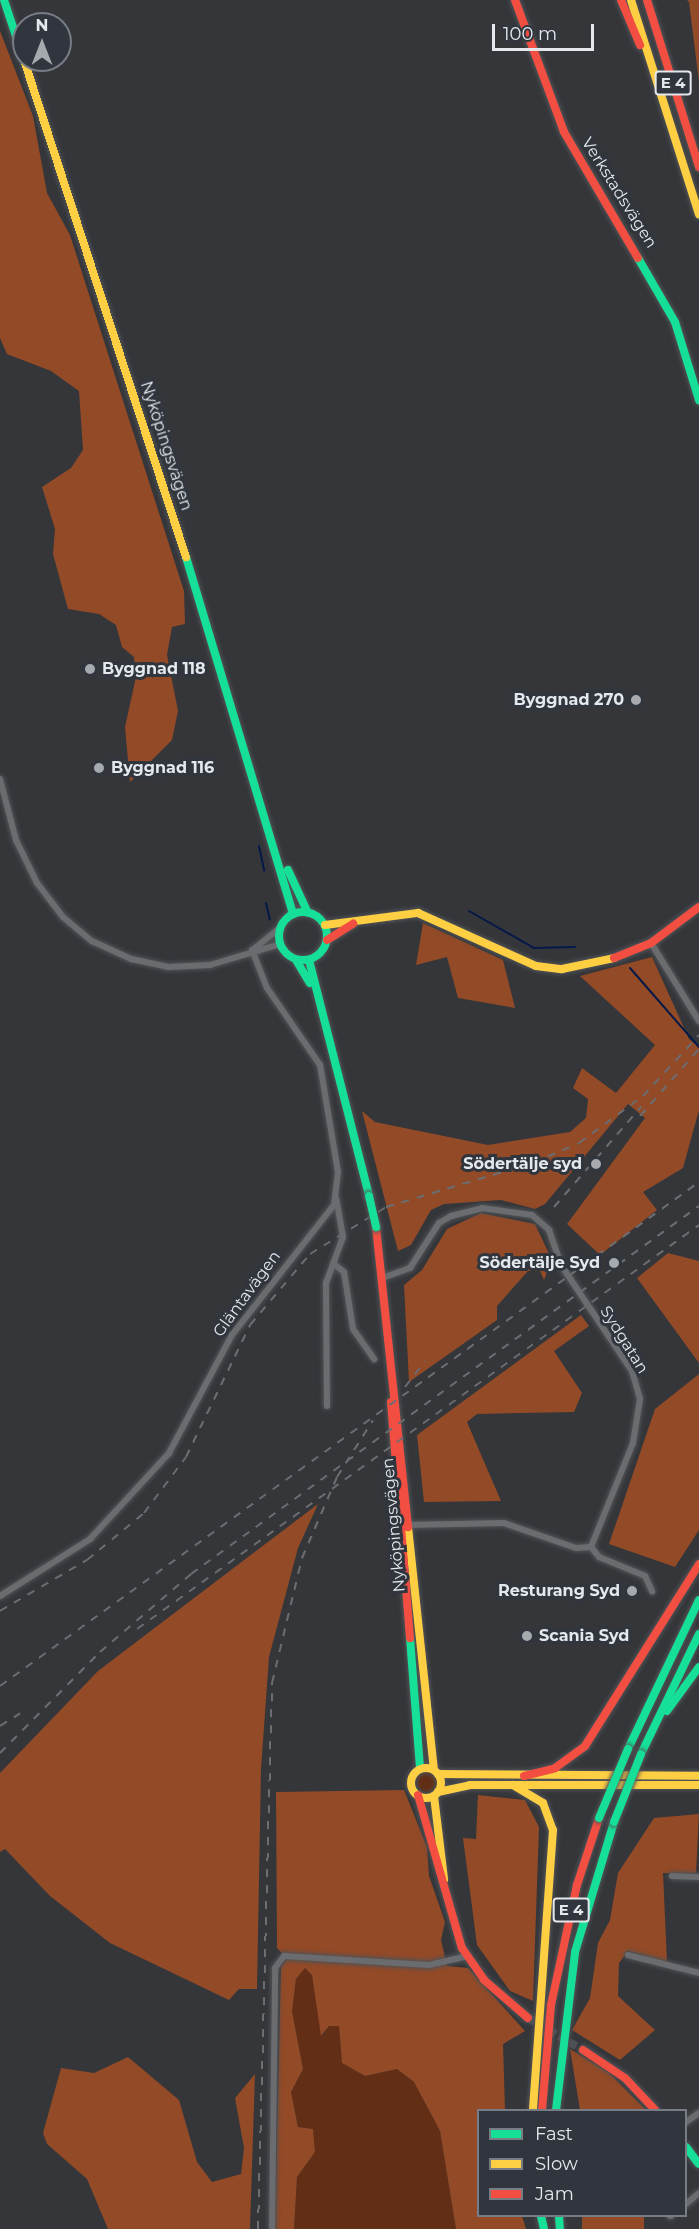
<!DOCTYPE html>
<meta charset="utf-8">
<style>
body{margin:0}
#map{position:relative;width:699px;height:2229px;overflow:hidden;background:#34363a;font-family:Montserrat,sans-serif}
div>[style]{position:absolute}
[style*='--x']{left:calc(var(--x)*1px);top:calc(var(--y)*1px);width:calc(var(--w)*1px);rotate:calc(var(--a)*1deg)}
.green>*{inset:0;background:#622e15}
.round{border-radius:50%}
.forest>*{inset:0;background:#934a27;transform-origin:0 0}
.stream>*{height:2px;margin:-1px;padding:0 1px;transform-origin:1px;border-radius:1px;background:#051948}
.secondary-tunnel>*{height:8px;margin-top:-4px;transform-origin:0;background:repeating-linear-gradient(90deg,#4e5155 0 8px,transparent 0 12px)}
.roads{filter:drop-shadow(0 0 2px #515356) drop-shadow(0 0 2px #515356)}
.street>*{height:6px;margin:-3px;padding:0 3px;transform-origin:3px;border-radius:3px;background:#6a6c70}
.fast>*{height:8px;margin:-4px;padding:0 4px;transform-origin:4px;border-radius:4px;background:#16e098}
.fast>.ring{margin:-4px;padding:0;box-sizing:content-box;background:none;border:8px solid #16e098;border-radius:50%}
.slow>*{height:8px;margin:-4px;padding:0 4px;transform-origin:4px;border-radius:4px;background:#ffcf43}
.slow>.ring{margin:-4px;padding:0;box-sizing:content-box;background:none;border:8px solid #ffcf43;border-radius:50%}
.jam>*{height:8px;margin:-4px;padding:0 4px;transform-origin:4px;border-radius:4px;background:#f24e42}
.rail>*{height:2px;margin-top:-1px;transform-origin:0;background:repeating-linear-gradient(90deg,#6b6d71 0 8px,transparent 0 16px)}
.bridges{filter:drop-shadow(0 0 2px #515356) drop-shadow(0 0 2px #515356)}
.fast-bridge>*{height:8px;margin:-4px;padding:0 4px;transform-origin:4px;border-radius:4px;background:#16e098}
.dots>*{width:16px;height:16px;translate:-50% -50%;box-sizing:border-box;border:3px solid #30353e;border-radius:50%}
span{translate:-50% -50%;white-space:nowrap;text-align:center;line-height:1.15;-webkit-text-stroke:6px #30353e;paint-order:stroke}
.shield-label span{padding:2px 4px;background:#30353e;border:2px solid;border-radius:4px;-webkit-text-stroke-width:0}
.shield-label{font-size:15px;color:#e4e7ec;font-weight:700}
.street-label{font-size:16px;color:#e4e7ec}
.poi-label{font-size:16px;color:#e4e7ec;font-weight:700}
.left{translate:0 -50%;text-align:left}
.right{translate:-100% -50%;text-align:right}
.legend{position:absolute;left:477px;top:2109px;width:210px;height:108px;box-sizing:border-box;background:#30353e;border:2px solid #787c84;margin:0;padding:8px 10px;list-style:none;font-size:18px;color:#e4e7ec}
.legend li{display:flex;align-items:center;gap:12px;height:30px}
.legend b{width:30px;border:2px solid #787c84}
.north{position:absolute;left:12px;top:12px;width:60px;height:60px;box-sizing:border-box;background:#30353e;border:2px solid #787c84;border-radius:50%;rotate:0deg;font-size:16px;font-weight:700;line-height:24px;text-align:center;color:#e4e7ec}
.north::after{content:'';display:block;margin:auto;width:21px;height:27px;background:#a6a9ae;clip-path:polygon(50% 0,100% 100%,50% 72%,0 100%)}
.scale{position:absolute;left:492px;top:24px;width:102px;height:27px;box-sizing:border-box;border:3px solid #e4e7ec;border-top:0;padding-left:8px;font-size:18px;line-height:21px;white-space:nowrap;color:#e4e7ec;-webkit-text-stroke:4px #30353e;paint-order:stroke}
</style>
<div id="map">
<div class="green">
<div class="round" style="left:417px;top:1772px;width:20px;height:20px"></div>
<div style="clip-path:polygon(305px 1968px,312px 1975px,322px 2036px,329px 2026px,339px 2025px,342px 2063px,365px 2076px,397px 2069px,414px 2082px,440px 2131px,456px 2229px,294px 2229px,297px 2177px,315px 2152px,313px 2129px,298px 2127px,291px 2092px,303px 2069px,292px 2011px,296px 1979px)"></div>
</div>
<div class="forest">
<div style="clip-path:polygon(687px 0,699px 0,699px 82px,689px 2px)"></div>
<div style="clip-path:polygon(0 31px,33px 116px,47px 193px,70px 235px,184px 591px,185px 624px,172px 627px,167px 655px,178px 711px,172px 740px,130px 782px,125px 727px,136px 677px,134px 657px,122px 647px,116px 625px,99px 614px,68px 609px,53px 554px,55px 529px,42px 487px,71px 468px,83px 450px,79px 391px,51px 371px,7px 354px,0 338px)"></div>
<div style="clip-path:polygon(423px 923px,503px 960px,515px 1008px,458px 998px,447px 957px,416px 965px)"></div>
<div style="clip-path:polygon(652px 957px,689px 1039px,699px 1047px,699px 1110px,683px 1168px,643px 1192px,657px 1210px,600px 1255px,567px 1224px,645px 1118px,628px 1104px,545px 1204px,535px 1209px,501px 1200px,444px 1204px,431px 1210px,411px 1245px,398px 1251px,362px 1111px,375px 1122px,488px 1145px,570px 1132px,586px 1118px,588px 1099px,573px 1088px,582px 1068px,616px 1093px,655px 1045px,580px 976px)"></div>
<div style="clip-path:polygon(481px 1213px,535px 1224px,552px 1260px,544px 1280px,540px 1271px,528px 1271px,497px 1306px,497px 1320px,409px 1382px,404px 1285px,422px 1270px,447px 1229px)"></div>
<div style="clip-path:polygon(668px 1253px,699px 1261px,699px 1363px,637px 1278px)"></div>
<div style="clip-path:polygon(581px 1315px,589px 1326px,554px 1351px,582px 1393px,574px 1412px,477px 1414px,467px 1422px,501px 1501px,424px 1502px,417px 1435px)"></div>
<div style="clip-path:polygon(699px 1374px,699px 1530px,675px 1567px,609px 1544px,655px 1409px)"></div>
<div style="clip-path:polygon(318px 1504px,298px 1548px,269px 1657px,261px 1769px,257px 1989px,239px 1989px,229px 2000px,110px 1943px,50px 1896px,5px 1849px,0 1852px,0 1773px,98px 1671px)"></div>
<div style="clip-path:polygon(404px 1790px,427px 1847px,429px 1876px,445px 1922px,441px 1940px,447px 1966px,468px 1968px,525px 2031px,503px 2044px,505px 2110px,478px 2110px,478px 2216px,522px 2216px,526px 2229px,456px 2229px,440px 2131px,414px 2082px,397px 2069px,365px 2076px,342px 2063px,339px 2026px,329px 2026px,321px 2036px,312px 1975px,305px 1968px,296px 1979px,292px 2011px,303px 2069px,291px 2092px,298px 2127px,313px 2129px,315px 2152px,297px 2177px,294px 2229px,275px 2229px,281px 1967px,287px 1958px,277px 1948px,276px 1792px)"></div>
<div style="clip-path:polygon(478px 1795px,525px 1800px,539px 1827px,533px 2001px,510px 1991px,477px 1945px,463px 1838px,476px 1839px)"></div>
<div style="clip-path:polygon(699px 1814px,696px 1873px,663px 1873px,667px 1962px,628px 1951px,619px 1963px,618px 1996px,655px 2030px,620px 2060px,572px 2030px,590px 1998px,598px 1943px,610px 1920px,618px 1873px,654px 1818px)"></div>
<div style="clip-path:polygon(570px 2049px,608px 2072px,646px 2110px,580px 2110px)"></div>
<div style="clip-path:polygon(128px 2057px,179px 2100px,197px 2162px,212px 2182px,241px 2174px,244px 2148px,235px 2098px,255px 2074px,250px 2229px,108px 2229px,87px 2179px,47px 2144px,43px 2133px,61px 2068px,94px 2073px)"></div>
<div style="left:582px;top:2216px;width:62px;height:13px"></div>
</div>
<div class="stream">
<div style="--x:259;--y:846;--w:25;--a:78"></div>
<div style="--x:266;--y:903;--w:17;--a:77"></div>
<div style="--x:469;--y:911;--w:75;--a:29.6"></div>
<div style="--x:534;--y:948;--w:41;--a:-1.4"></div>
<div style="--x:630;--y:968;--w:105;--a:48.9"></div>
</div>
<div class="secondary-tunnel">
<div style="--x:528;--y:2018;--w:64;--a:30.2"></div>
</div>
<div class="roads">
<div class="street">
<div style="--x:0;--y:779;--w:63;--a:75.3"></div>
<div style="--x:16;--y:840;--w:48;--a:64"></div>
<div style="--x:37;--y:883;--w:43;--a:52.6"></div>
<div style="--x:63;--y:917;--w:38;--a:40"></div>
<div style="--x:92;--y:941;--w:43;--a:24.8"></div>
<div style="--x:131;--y:959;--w:38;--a:12"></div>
<div style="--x:168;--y:967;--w:42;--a:-2.7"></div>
<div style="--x:210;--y:965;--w:73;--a:-16.7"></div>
<div style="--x:651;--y:943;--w:92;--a:58.4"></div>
<div style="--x:255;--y:948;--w:32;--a:-39"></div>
<div style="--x:334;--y:1264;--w:13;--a:39"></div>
<div style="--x:344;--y:1272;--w:58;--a:81"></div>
<div style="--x:353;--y:1329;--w:37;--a:55"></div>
<div style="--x:385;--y:1277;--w:27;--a:-20"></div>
<div style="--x:410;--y:1268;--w:54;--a:-57.2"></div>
<div style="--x:439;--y:1223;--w:14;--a:-30"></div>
<div style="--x:451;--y:1216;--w:32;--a:-14"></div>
<div style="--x:482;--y:1208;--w:50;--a:8"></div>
<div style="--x:532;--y:1215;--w:23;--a:41"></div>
<div style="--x:549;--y:1230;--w:37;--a:71"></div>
<div style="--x:561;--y:1265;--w:128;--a:56.2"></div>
<div style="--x:632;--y:1371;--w:29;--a:74"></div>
<div style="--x:640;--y:1399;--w:45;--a:99"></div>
<div style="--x:633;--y:1443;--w:112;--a:112"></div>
<div style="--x:591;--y:1547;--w:15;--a:176"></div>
<div style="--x:576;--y:1548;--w:76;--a:-160.9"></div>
<div style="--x:504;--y:1523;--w:99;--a:178.8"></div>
<div style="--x:327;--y:1406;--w:123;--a:-90.5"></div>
<div style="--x:326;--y:1283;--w:49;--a:-69.7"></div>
<div style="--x:343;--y:1237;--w:39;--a:-100"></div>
<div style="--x:591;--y:1547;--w:13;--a:51"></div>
<div style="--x:599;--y:1557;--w:50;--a:22.4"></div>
<div style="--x:645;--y:1576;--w:17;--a:65"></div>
<div style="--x:0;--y:1596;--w:107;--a:-32.3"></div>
<div style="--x:90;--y:1539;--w:117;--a:-47.4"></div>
<div style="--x:169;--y:1453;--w:134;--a:-61.9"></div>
<div style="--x:232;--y:1335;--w:165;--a:-51.9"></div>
<div style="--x:334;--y:1205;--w:33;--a:-83"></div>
<div style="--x:338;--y:1172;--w:109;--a:-99.5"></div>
<div style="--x:320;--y:1065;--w:93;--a:-124.5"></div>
<div style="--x:267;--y:988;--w:41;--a:-111.5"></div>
<div style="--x:672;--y:1876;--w:27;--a:2"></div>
<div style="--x:628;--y:1955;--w:73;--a:14.2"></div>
<div style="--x:686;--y:2122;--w:16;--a:-35"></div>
<div style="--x:686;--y:2204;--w:17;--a:-40"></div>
<div style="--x:670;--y:2216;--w:1;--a:0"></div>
<div style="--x:272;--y:2229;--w:261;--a:-89.3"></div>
<div style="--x:275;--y:1968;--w:15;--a:-53"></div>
<div style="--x:284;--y:1956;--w:145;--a:3.6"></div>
<div style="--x:429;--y:1965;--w:39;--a:-13"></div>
</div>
<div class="fast">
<div style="--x:4;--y:0;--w:63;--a:71.6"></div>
<div style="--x:638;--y:258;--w:74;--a:60"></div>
<div style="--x:675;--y:322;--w:82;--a:72.9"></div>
<div style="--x:186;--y:557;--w:373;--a:73.3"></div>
<div style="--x:288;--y:870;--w:47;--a:65.1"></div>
<div class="ring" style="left:279px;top:912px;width:40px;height:40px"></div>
<div style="--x:296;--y:960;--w:27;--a:59"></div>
<div style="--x:309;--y:960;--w:244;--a:75.7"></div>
<div style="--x:410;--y:1638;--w:131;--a:85.6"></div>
<div style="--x:667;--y:1711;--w:54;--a:-54"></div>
<div style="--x:628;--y:1749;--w:165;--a:-64.5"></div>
<div style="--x:641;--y:1754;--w:133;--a:-64.2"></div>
<div style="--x:556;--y:2110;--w:159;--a:-83.1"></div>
<div style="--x:575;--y:1952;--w:136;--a:-73.3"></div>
<div style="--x:686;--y:2147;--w:21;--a:53"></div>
<div style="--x:541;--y:2216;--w:13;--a:77"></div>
<div style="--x:559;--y:2216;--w:13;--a:86"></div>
</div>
<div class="slow">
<div style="--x:631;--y:0;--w:225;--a:72.4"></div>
<div style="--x:24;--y:60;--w:523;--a:71.95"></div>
<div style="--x:325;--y:925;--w:94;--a:-7.4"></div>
<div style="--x:418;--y:913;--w:129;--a:24.2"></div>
<div style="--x:536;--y:966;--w:26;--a:7"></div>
<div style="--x:562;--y:969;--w:53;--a:-11.9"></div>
<div style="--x:408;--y:1527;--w:244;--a:83.9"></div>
<div class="ring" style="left:411px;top:1768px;width:22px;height:22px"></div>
<div style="--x:438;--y:1774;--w:261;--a:0.4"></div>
<div style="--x:513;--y:1785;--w:35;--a:31"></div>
<div style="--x:543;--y:1803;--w:29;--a:70"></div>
<div style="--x:553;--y:1830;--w:281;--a:94.1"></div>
<div style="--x:438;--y:1792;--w:33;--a:-12"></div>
<div style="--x:470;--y:1785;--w:229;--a:0"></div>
<div style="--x:434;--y:1796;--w:84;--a:83.1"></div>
</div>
<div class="jam">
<div style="--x:515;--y:0;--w:141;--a:69.6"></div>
<div style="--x:564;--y:132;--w:146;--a:59.6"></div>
<div style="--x:621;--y:0;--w:49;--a:67.1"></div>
<div style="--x:647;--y:0;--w:175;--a:72.7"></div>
<div style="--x:327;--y:940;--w:31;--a:-32"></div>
<div style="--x:614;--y:958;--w:40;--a:-22"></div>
<div style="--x:651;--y:943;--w:60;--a:-36.9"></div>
<div style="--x:376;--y:1227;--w:302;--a:83.9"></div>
<div style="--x:391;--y:1402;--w:237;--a:85.4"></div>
<div style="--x:524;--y:1776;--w:32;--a:-14"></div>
<div style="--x:555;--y:1768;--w:37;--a:-36"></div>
<div style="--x:585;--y:1746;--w:215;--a:-57.9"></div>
<div style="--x:418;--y:1795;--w:159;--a:74"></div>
<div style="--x:462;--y:1948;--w:39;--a:55"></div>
<div style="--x:484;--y:1980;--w:58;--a:40.8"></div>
<div style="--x:583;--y:2050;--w:50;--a:33.7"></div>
<div style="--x:625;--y:2078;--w:44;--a:46.8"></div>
<div style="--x:542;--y:2110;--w:105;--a:-85.1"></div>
<div style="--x:551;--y:2005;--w:123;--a:-77.8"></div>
<div style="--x:577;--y:1885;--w:71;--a:-71.8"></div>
</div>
</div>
<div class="rail">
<div style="--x:640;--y:1116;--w:89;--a:-48.6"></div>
<div style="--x:554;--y:1207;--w:133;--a:-49"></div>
<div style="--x:405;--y:1387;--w:33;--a:-52"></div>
<div style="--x:0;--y:1611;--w:101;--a:-30.4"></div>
<div style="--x:87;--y:1560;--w:74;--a:-39.5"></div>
<div style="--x:144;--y:1513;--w:70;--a:-53.1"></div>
<div style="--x:186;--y:1457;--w:147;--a:-64.1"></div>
<div style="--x:250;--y:1325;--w:93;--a:-49.8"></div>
<div style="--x:310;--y:1254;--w:89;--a:-31.7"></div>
<div style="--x:386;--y:1207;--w:153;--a:-16.7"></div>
<div style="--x:533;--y:1163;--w:50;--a:-23.5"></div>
<div style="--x:579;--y:1143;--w:79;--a:-36.3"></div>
<div style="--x:643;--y:1096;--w:83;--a:-47.4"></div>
<div style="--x:137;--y:1629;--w:692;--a:-35.71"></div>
<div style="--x:0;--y:1686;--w:862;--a:-35.79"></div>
<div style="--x:0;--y:1726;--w:28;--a:-32"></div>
<div style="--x:0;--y:1753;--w:142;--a:-45.3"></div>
<div style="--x:100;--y:1652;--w:120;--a:-40.6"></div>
<div style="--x:191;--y:1574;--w:627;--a:-35.92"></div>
<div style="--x:258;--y:2229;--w:546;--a:-88.53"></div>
<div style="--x:272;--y:1683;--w:129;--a:-76.5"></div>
<div style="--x:302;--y:1558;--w:88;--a:-66.6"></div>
<div style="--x:337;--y:1477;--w:67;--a:-57.7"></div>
</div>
<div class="bridges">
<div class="fast-bridge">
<div style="--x:369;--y:1196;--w:32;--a:77"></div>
<div style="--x:599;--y:1818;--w:75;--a:-67.2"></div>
<div style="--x:614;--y:1822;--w:73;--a:-68.3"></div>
</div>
</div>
<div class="dots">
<div style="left:90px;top:669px;background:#a6a9ae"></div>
<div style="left:636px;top:700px;background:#a6a9ae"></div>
<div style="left:99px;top:768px;background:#a6a9ae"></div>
<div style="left:596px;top:1164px;background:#a6a9ae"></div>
<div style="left:614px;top:1263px;background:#a6a9ae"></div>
<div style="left:632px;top:1591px;background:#a6a9ae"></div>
<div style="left:527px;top:1636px;background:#a6a9ae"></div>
</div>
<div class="shield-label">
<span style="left:673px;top:83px">E 4</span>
<span style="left:571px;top:1910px">E 4</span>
</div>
<div class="street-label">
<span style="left:619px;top:193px;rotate:58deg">Verkstadsvägen</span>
<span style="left:166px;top:446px;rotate:72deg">Nyköpingsvägen</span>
<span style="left:247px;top:1294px;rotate:-54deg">Gläntavägen</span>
<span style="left:624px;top:1340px;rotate:58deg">Sydgatan</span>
<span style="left:394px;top:1525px;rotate:-95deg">Nyköpingsvägen</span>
</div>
<div class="poi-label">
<span class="left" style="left:102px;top:669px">Byggnad 118</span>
<span class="right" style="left:624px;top:700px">Byggnad 270</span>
<span class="left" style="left:111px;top:768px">Byggnad 116</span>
<span class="right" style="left:582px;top:1164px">Södertälje syd</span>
<span class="right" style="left:600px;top:1263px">Södertälje Syd</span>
<span class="right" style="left:620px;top:1591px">Resturang Syd</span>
<span class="left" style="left:539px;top:1636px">Scania Syd</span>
</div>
<ul class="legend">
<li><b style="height:8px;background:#16e098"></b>Fast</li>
<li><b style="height:8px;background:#ffcf43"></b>Slow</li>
<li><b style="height:8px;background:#f24e42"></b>Jam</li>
</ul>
<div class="north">N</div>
<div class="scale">100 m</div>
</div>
